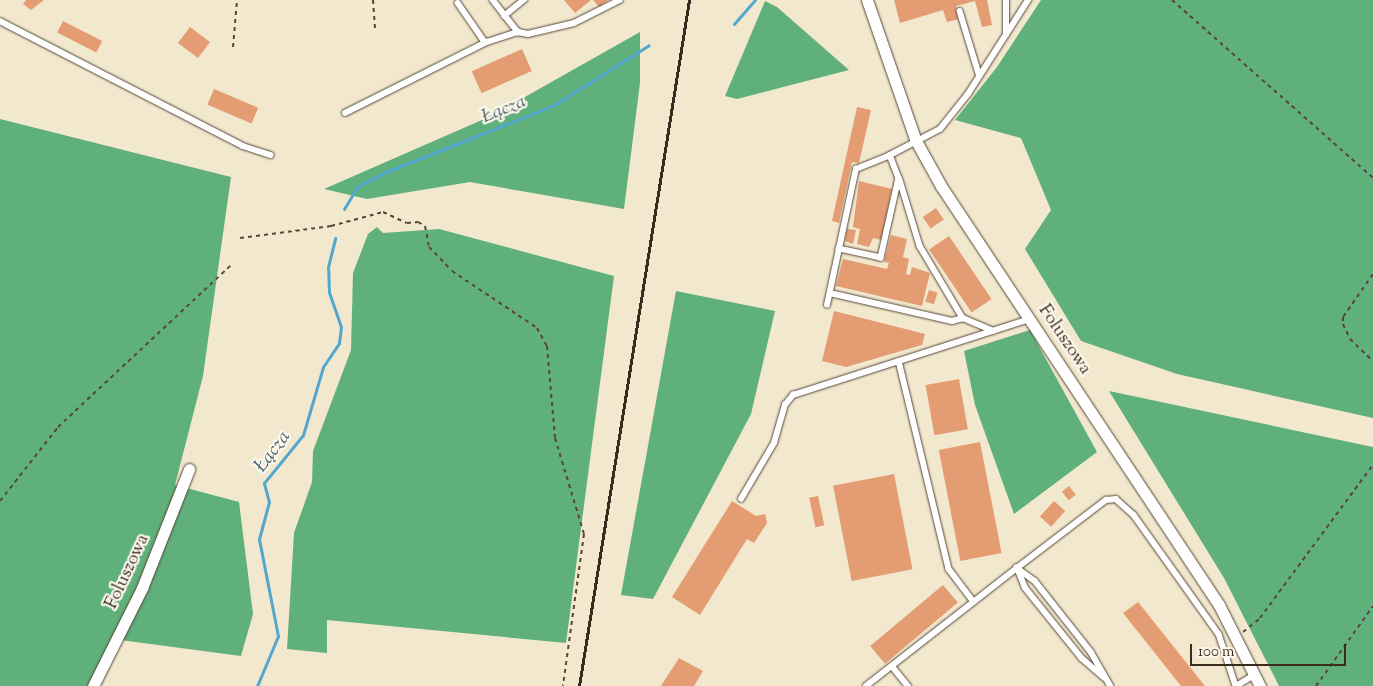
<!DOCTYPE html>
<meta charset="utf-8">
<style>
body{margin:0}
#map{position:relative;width:1373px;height:686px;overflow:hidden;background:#f2e8ce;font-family:"Sorts Mill Goudy",serif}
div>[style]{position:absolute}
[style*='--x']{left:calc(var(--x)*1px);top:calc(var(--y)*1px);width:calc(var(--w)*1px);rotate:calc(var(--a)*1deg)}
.forest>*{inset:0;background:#60b07c}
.stream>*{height:3px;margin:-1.5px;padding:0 1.5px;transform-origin:1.5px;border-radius:1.5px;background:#53a7cf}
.building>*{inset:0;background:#e49c72;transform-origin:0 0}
.path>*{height:2px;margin-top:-1px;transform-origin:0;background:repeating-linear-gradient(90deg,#564638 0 4px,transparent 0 8px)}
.roads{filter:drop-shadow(0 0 1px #564638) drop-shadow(0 0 1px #564638)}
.service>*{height:5.5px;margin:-2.75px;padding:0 2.75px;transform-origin:2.75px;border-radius:2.75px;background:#fff}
.minor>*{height:11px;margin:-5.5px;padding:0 5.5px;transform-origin:5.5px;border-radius:5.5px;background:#fff}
.rail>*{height:3px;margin:-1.5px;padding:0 1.5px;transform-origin:1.5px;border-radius:1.5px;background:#3b2a1e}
span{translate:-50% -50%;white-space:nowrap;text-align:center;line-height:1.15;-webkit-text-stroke:4.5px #fbf7ec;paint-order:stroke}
.street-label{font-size:18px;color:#3b2a1e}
.water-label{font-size:19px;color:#455c65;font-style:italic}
.scale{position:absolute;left:1190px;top:644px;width:156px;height:22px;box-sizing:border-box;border:2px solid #3b2a1e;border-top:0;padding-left:6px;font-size:15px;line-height:18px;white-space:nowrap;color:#3b2a1e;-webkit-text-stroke:4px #fbf7ec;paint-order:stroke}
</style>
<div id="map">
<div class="forest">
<div style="clip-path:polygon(1041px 0,1373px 0,1373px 418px,1177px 374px,1081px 341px,1025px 249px,1051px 210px,1021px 138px,955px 120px,997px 67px)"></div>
<div style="clip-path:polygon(765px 1px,777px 7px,849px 70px,737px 99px,725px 96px)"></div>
<div style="clip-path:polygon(640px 32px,640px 83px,624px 209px,470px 182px,367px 199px,324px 189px,491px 116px)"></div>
<div style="clip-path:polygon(0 119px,231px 177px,203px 376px,175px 485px,239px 502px,253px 614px,241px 656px,113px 639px,89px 686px,0 686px)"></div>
<div style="clip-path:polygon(377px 227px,383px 233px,439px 229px,614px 276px,566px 643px,327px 620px,327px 653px,287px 649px,294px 533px,312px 482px,313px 451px,351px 350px,353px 273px,368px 234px)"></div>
<div style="clip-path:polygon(676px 291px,775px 311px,751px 414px,653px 599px,621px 595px)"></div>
<div style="clip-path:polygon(1030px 330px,1097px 452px,1014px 514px,975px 405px,964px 351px)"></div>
<div style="clip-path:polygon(1109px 391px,1373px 447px,1373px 686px,1279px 686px,1224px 578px)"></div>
</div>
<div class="stream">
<div style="--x:734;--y:24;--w:32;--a:-49"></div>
<div style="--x:344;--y:209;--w:26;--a:-59"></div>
<div style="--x:357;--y:187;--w:27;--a:-28"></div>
<div style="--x:381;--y:174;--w:186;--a:-21.7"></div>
<div style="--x:554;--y:105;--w:112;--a:-32.3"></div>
<div style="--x:257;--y:686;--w:54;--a:-67.2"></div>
<div style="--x:278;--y:636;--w:99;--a:-101.1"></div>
<div style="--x:259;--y:539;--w:38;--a:-75"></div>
<div style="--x:269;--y:502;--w:20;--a:-105"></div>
<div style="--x:264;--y:483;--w:62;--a:-50.9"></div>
<div style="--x:303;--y:435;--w:71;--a:-73.6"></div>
<div style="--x:323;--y:367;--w:29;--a:-56"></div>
<div style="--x:339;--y:343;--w:16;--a:-83"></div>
<div style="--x:341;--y:327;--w:37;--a:-109"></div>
<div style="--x:329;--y:292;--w:25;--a:-92"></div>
<div style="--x:328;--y:267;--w:30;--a:-76"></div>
</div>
<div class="building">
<div style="clip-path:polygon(26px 0,44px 0,31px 10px,23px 4px)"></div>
<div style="clip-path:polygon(564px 0,591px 0,575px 13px)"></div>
<div style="clip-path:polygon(593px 0,608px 0,599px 7px)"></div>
<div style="clip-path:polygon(894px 0,987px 0,992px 25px,982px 27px,975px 1px,956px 6px,959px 19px,947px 22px,943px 10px,900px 23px)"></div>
<div style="left:63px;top:21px;width:44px;height:13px;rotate:27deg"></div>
<div style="left:190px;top:27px;width:25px;height:20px;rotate:37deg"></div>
<div style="left:522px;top:49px;width:24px;height:55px;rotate:66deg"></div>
<div style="left:214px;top:89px;width:48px;height:17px;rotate:23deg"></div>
<div style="clip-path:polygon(857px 107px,871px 110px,859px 163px,852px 162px,839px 223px,832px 221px)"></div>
<div style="clip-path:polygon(859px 181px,892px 189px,881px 240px,873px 238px,869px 247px,857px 244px,860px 229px,853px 227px)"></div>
<div style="left:936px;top:208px;width:14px;height:16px;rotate:56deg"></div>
<div style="clip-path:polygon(847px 229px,856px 230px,853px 244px,845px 241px)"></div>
<div style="clip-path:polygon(891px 235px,907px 239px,903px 257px,909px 259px,906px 274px,910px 275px,912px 267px,930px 273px,922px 306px,836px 286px,843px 259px,887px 269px,889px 263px,884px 262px)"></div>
<div style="left:949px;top:236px;width:76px;height:24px;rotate:56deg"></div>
<div style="left:929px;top:290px;width:9px;height:12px;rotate:18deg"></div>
<div style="clip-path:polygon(834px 311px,925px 334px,922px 345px,846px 367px,822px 361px)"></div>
<div style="left:959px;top:379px;width:51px;height:34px;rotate:80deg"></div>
<div style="left:980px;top:442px;width:113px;height:42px;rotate:79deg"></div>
<div style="left:894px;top:474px;width:97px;height:62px;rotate:79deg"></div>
<div style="left:1069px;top:486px;width:11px;height:9px;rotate:52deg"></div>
<div style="left:818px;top:496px;width:30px;height:9px;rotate:78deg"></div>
<div style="clip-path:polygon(732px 501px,756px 516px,765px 514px,767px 523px,754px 543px,747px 539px,700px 615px,672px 597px)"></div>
<div style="left:1054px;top:501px;width:15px;height:21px;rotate:42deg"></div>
<div style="left:943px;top:585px;width:23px;height:95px;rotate:50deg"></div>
<div style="clip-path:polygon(1138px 602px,1205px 686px,1181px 686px,1123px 613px)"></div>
<div style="clip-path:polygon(679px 658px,703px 671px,694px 686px,661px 686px)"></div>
</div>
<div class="path">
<div style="--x:373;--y:0;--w:30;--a:86"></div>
<div style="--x:1172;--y:0;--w:268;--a:41.5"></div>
<div style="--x:233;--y:47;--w:47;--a:-85.1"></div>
<div style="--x:240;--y:238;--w:92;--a:-7.5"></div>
<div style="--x:331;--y:226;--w:54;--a:-15.1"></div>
<div style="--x:383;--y:212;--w:26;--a:25"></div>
<div style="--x:407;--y:223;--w:11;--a:-5"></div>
<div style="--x:418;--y:222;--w:8;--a:30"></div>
<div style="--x:425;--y:226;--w:21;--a:79"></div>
<div style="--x:429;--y:247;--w:33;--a:46"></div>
<div style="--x:452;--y:271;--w:102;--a:33.8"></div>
<div style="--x:537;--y:328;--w:21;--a:61"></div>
<div style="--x:547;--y:346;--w:92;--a:85"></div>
<div style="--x:555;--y:438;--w:100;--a:73.2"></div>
<div style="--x:584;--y:534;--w:153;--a:97.9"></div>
<div style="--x:1373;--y:274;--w:52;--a:124.9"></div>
<div style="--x:1343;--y:317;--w:7;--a:90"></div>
<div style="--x:1343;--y:324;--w:17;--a:65"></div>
<div style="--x:1350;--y:339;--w:32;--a:44"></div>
<div style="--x:0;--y:501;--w:94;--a:-51.9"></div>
<div style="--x:58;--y:427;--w:238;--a:-43.1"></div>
<div style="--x:1243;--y:632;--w:22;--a:-39"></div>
<div style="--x:1260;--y:618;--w:190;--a:-53.6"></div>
<div style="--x:1316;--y:686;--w:98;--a:-54.5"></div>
</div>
<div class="roads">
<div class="service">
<div style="--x:493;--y:0;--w:41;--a:52"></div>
<div style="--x:518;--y:32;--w:10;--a:11"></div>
<div style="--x:528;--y:34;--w:47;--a:-13.4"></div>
<div style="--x:574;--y:23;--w:51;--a:-26.6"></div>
<div style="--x:458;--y:3;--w:47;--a:55.3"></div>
<div style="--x:960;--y:11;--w:66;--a:73.2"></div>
<div style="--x:504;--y:16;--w:26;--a:-39"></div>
<div style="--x:0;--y:21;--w:273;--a:27.2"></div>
<div style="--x:243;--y:146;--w:29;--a:18"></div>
<div style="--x:1006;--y:35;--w:35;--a:-90"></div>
<div style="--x:345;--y:113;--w:159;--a:-26.6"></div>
<div style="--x:487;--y:42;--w:33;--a:-18"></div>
<div style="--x:890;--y:155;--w:56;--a:-27.5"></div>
<div style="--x:940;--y:129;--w:45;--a:-51.3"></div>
<div style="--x:968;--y:94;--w:112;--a:-57.4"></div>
<div style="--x:900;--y:180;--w:69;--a:73.1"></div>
<div style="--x:920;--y:246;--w:84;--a:59.2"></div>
<div style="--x:963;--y:318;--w:33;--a:23"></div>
<div style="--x:830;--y:293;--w:125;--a:12.9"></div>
<div style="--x:952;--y:321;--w:11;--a:-15"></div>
<div style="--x:827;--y:305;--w:139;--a:-78"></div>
<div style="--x:856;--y:169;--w:37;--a:-22"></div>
<div style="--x:890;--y:155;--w:25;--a:69"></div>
<div style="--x:899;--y:178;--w:82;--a:102.7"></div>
<div style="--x:881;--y:258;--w:43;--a:-167.9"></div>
<div style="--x:899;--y:361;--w:214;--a:76.5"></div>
<div style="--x:949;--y:569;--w:41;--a:52.9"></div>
<div style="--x:741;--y:499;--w:65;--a:-59.5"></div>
<div style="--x:774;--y:443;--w:40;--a:-74"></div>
<div style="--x:785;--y:405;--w:13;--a:-51"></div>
<div style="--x:793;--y:395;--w:249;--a:-17.8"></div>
<div style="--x:892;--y:666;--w:26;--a:51"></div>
<div style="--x:1104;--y:678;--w:29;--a:-139"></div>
<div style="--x:1082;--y:659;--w:91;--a:-128.8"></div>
<div style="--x:1025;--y:588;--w:22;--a:-112"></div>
<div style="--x:1017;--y:568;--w:112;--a:-37.4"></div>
<div style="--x:1106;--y:500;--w:10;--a:-6"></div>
<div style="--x:1116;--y:499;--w:24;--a:42"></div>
<div style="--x:1134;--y:515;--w:146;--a:54.5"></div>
<div style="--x:1219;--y:634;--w:55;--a:71.9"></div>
<div style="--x:866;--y:686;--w:192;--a:-38"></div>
<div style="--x:1017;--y:568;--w:22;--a:36"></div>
<div style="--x:1035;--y:581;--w:90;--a:51.7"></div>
<div style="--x:1091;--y:652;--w:39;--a:60"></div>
<div style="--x:1236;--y:686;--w:21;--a:-31"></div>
</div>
<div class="minor">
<div style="--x:867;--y:0;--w:147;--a:70.9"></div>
<div style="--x:915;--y:139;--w:54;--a:61"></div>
<div style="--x:941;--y:186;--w:503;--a:56.44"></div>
<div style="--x:1219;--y:605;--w:91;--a:63.2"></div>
<div style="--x:93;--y:686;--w:110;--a:-63.4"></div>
<div style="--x:142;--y:588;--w:128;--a:-68.4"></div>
</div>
</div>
<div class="rail">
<div style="--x:579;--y:686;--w:695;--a:-80.89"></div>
</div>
<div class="street-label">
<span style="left:1064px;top:340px;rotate:56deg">Foluszowa</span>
<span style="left:128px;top:572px;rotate:-65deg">Foluszowa</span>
</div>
<div class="water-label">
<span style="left:504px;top:110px;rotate:-22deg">Łącza</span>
<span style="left:273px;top:452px;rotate:-53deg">Łącza</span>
</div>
<div class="scale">100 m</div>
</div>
